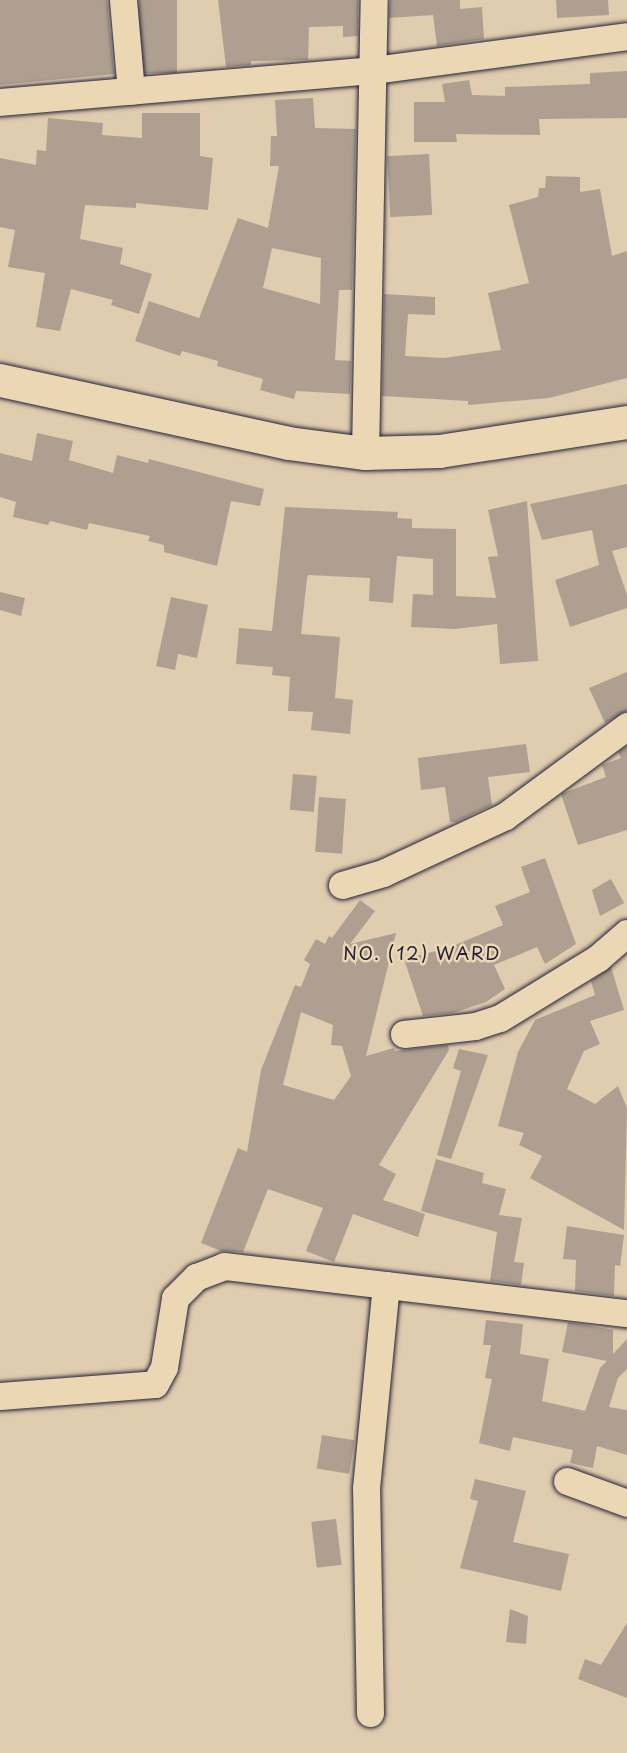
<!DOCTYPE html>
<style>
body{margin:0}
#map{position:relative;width:627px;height:1753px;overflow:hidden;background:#e0ccae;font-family:"Playpen Sans",sans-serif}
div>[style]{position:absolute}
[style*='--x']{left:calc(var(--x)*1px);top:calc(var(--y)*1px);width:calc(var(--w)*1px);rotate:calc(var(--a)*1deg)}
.building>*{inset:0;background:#ae9f90;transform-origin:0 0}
.roads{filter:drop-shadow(0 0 2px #22223b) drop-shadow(0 0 2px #22223b)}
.street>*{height:27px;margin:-13.5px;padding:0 13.5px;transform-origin:13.5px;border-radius:13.5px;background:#ecd7b5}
.primary>*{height:33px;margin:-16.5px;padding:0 16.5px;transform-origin:16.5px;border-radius:16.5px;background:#ecd7b5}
span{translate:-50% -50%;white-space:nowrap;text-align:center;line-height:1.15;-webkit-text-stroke:5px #ecd7b5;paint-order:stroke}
.quarter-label{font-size:18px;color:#22223b;letter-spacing:1.5px}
</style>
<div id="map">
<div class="building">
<div style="clip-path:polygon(0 0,107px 0,114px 74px,0 85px)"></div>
<div style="left:139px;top:0;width:38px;height:73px"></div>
<div style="clip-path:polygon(218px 0,358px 0,358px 36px,343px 37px,343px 26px,309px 27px,308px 60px,251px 61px,251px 65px,226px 67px)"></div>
<div style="clip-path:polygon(390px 0,460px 0,460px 9px,482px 7px,484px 39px,437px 46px,433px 15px,389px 18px)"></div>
<div style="clip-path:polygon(556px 0,608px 0,609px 15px,557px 18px)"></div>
<div style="clip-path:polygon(627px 71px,627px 118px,539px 119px,540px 135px,456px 134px,457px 142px,414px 142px,414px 102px,445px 102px,442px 84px,469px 80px,472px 95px,505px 96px,505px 87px,590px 84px,590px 73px)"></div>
<div style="clip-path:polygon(evenodd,313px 98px,315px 128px,356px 129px,352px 290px,339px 290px,335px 360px,351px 361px,350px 394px,296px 391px,294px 399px,260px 390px,263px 379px,217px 366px,218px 361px,182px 351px,180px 356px,135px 341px,149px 301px,199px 318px,238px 218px,268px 228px,279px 166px,270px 166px,271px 136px,277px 136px,275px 100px,313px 98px,272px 248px,321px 258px,320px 304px,263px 288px,272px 248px)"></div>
<div style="clip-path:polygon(142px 113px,200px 113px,200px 156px,213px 158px,208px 210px,136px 203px,136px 208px,85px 205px,80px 239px,123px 248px,120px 264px,152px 274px,139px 314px,111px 305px,113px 300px,71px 289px,60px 331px,36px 327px,45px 273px,8px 267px,15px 230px,0 227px,0 158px,36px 165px,37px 150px,46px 151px,48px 118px,103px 123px,102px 135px,142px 138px)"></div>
<div style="left:429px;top:154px;width:61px;height:42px;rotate:87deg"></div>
<div style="clip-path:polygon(546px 176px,580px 177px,580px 192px,600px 189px,612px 256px,627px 251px,627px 378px,549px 398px,468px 405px,468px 401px,382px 396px,384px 294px,435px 297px,435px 315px,408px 314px,405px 356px,444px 358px,501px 350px,488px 293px,529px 283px,509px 205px,538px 197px,539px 188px,545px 188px)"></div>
<div style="clip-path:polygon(37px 433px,73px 441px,69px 460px,113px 473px,117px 455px,148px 463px,149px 459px,264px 489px,260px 506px,231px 501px,217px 566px,164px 552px,164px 545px,148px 541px,150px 536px,89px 523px,87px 530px,50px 521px,48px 525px,13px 517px,16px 502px,0 497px,0 453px,32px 461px)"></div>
<div style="clip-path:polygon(627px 484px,627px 547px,612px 551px,627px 595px,627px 608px,570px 627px,555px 580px,599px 565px,592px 530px,542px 540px,530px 504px)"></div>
<div style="clip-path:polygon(527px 501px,538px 661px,500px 664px,497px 624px,455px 629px,411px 627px,413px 594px,433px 595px,433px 559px,397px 556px,393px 603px,369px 601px,370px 578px,308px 575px,307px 578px,301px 634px,340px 637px,335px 698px,353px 700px,350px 734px,311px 730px,313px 712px,288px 711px,290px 677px,272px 675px,273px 667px,236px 664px,239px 628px,272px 631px,285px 507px,398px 512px,397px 518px,412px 519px,412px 528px,456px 529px,456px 596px,496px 598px,488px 557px,498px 556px,488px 510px)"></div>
<div style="clip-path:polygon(0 592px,25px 598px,21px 616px,0 610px)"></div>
<div style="clip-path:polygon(171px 597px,208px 605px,197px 658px,178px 654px,175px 670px,156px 666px)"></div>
<div style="clip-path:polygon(627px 672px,627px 711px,605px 723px,589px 688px)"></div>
<div style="clip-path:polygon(526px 744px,530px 772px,488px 777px,492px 805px,456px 822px,450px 822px,445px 787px,421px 790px,418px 758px)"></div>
<div style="clip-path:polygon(627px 746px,627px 830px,578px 845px,561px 794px,606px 777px,602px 765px,621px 758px,618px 752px)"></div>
<div style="left:293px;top:774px;width:24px;height:36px;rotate:5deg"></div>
<div style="left:319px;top:797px;width:27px;height:55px;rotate:4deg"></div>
<div style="clip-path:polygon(545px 858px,576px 944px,545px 964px,537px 947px,494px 965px,505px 989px,486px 1002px,453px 1013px,423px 1016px,404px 959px,448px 948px,503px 925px,495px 906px,530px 892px,521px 867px)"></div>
<div style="clip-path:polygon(611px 879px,624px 903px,600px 916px,592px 890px)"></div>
<div style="clip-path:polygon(evenodd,360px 900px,375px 911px,350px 944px,396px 933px,366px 1056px,394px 1048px,395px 1051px,448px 1045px,449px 1050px,379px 1165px,396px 1174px,383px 1200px,425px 1214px,418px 1237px,353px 1214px,334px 1262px,306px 1251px,323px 1208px,268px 1189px,243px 1252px,221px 1251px,201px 1243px,238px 1148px,247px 1152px,261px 1070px,295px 985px,301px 987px,310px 964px,304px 960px,316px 939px,325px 944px,329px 936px,332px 938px,360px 900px,301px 1012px,333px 1025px,331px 1045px,342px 1046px,351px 1076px,334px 1100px,283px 1085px,301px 1012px)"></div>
<div style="clip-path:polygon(611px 967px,624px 1010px,590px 1021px,600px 1044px,584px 1051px,567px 1089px,595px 1104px,618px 1086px,627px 1108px,624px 1230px,530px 1178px,542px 1156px,519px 1145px,524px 1133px,498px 1126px,518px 1052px,535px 1020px,595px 995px,591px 981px)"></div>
<div style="clip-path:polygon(459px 1049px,488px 1055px,451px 1159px,437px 1155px,461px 1071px,453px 1068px)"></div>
<div style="clip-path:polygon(436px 1159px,484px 1173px,482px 1183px,506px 1189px,499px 1215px,522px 1218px,514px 1262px,524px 1263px,521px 1285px,490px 1281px,497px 1232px,421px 1211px)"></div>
<div style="clip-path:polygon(567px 1226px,624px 1235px,620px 1266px,615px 1265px,614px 1296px,575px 1291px,576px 1260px,563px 1259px)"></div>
<div style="clip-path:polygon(486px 1320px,523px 1324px,520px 1354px,549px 1359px,542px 1401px,585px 1411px,600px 1368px,607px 1361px,562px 1352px,568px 1322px,613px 1330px,613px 1354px,627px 1339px,627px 1369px,618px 1378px,609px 1407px,627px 1410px,627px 1455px,597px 1446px,593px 1468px,570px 1463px,573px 1450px,513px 1437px,510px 1451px,479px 1443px,492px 1379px,485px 1378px,491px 1345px,483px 1345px)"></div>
<div style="left:322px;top:1435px;width:33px;height:34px;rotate:9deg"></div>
<div style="clip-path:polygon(475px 1479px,526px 1491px,513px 1542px,569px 1554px,561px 1591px,460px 1568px,478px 1501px,470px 1499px)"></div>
<div style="left:336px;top:1519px;width:46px;height:25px;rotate:83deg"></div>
<div style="clip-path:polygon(510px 1609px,528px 1616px,526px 1644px,506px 1642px)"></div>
<div style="clip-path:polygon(627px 1623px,627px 1698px,578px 1679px,585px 1659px,601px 1665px)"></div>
</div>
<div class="roads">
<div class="street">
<div style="--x:123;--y:0;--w:91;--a:85"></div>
<div style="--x:0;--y:102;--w:374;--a:-4.9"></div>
<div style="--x:373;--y:70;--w:256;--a:-7.6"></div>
<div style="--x:365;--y:453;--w:453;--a:-88.9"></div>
<div style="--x:342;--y:885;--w:43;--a:-16.3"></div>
<div style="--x:383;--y:873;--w:135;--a:-25"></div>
<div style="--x:505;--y:816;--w:152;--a:-36.4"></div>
<div style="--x:404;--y:1034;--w:71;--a:-6.4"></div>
<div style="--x:475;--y:1026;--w:26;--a:-18"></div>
<div style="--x:500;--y:1018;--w:115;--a:-31.5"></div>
<div style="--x:598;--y:958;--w:38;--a:-41"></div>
<div style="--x:0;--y:1396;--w:155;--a:-4.4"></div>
<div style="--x:155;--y:1384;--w:19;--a:-62"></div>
<div style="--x:164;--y:1367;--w:70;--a:-80.9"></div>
<div style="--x:175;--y:1298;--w:30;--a:-45"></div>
<div style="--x:196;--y:1277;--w:30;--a:-21"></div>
<div style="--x:224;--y:1266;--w:406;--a:6.7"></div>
<div style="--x:567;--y:1481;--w:64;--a:20.1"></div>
<div style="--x:370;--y:1713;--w:225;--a:-91"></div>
<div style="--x:366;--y:1488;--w:204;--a:-84.4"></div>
</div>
<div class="primary">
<div style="--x:0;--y:380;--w:295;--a:12.3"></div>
<div style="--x:288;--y:443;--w:78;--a:7.4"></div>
<div style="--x:365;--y:453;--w:74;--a:-1.5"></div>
<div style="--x:439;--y:451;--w:190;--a:-8.8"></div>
</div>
</div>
<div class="quarter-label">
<span style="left:422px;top:953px">NO. (12) WARD</span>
</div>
</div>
